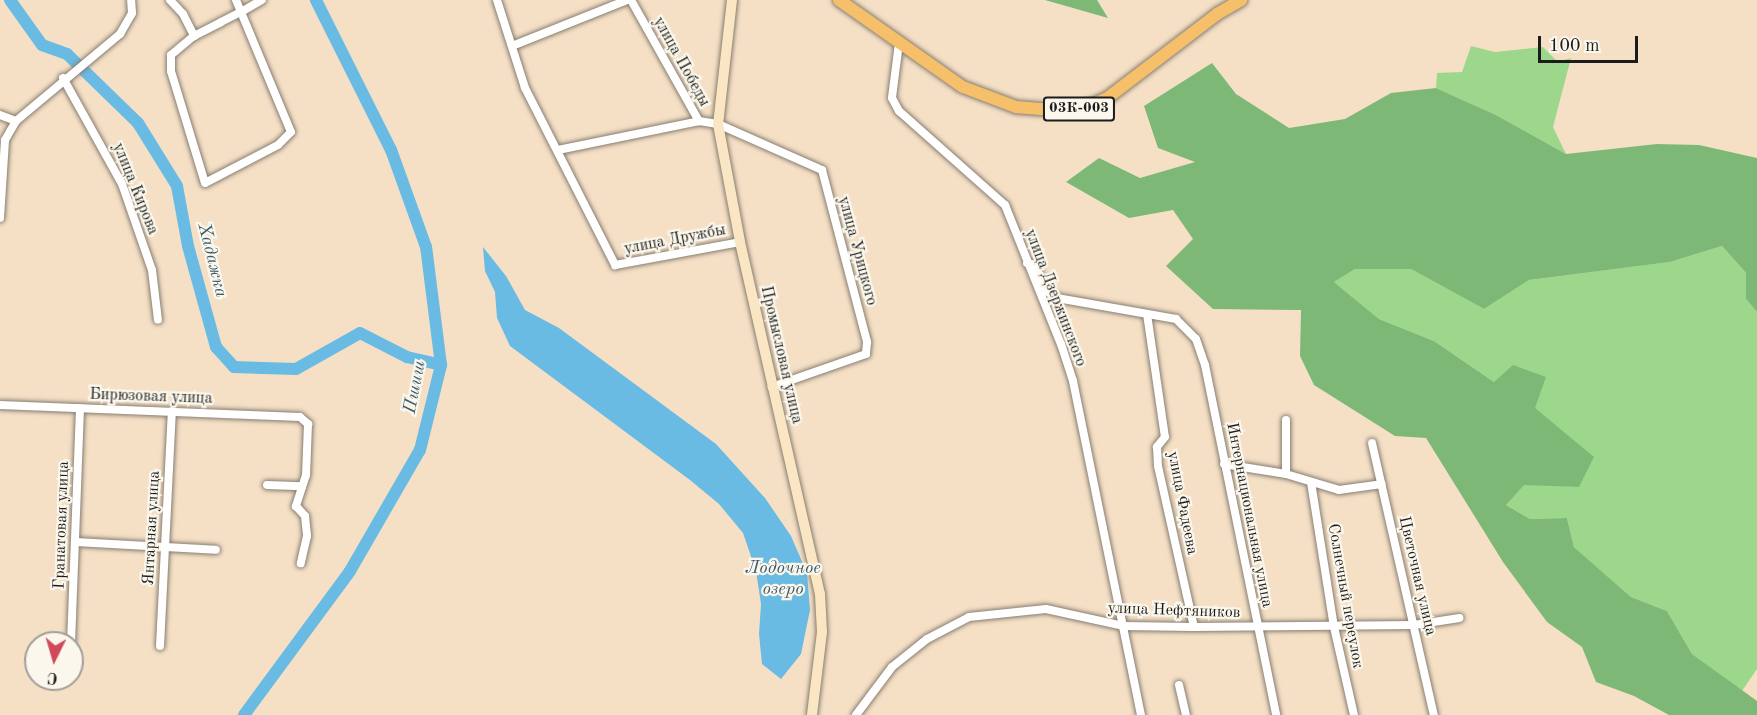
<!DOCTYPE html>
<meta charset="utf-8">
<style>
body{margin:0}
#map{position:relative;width:1757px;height:715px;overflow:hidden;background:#f5e0c6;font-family:"Old Standard TT",serif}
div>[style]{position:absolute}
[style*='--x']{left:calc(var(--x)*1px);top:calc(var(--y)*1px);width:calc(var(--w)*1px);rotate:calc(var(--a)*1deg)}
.green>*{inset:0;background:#9dd78b}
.forest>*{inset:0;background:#7eb877}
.water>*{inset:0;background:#69bbe4}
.river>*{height:12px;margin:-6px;padding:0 6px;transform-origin:6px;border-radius:6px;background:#69bbe4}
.roads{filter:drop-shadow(0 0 2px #887e71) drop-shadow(0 0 2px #887e71)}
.minor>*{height:8px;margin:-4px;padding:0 4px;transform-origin:4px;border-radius:4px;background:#fff}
.secondary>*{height:10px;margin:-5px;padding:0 5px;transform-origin:5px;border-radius:5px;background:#fbe6c4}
.primary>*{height:12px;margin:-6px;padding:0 6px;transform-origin:6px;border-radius:6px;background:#f6c06b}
span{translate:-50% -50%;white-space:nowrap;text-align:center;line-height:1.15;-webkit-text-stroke:4.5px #fbf7ec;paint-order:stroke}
.shield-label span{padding:2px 4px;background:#fbf7ec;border:2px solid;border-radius:4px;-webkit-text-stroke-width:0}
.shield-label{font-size:15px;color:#1c1c1c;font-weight:700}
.street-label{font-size:16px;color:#1c1c1c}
.water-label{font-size:18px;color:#3b5c6c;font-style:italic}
.north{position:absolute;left:24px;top:631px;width:60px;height:60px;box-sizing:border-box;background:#fbf7ec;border:2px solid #a29f99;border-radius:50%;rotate:185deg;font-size:16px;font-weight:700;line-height:24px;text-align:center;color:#1c1c1c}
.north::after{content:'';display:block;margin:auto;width:21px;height:27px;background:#d1495b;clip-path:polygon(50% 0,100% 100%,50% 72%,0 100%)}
.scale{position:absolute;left:1538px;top:36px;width:100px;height:27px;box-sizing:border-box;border:3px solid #1c1c1c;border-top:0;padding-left:8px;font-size:18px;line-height:21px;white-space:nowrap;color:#1c1c1c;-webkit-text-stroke:4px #fbf7ec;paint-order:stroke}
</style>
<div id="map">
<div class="green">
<div style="clip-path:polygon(1471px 46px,1495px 52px,1543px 47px,1558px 62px,1571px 58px,1553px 127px,1566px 154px,1496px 115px,1436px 88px,1437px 73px,1462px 72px)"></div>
<div style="clip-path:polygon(1722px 246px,1746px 273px,1746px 299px,1757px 312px,1757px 669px,1742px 691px,1692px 654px,1667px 611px,1631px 597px,1574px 547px,1567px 518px,1530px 519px,1506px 505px,1523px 484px,1578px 487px,1494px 382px,1434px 341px,1379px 319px,1334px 282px,1355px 269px,1411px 269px,1484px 309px,1529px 280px,1670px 262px)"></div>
</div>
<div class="forest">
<div style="clip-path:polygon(1045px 0,1097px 0,1108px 18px)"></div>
<div style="clip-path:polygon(1212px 63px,1236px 94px,1289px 128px,1345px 119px,1391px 93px,1436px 88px,1496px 115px,1566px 154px,1657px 144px,1699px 145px,1757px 158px,1757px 312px,1746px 299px,1746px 273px,1722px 246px,1670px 262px,1529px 280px,1484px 309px,1411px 269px,1355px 269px,1334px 282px,1379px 319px,1434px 341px,1494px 382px,1513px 365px,1546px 377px,1535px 408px,1594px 457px,1579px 487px,1524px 485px,1506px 505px,1530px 519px,1567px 518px,1574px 547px,1631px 597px,1667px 611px,1692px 654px,1757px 701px,1757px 715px,1669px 715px,1634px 696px,1596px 682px,1582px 647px,1547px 622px,1503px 562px,1426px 438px,1395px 436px,1314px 385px,1300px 356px,1301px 310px,1213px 309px,1166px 266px,1193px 239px,1173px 210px,1129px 218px,1066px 182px,1099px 158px,1140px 178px,1195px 162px,1158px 148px,1144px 106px)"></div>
</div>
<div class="water">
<div style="clip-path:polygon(483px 247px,506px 276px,525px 310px,559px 328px,716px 444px,765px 498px,791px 536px,807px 573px,810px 610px,801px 654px,781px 679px,762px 664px,759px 634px,761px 604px,756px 571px,743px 533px,719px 504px,690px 480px,510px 346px,497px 318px,495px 292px,485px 271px)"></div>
</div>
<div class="river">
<div style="--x:10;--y:0;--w:55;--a:54.6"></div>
<div style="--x:42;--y:45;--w:27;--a:20"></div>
<div style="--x:67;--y:54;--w:99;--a:44.2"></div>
<div style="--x:138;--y:123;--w:74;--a:58.2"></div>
<div style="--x:177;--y:186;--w:61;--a:79.6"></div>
<div style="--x:188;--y:246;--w:105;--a:74.5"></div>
<div style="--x:216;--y:347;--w:27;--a:48"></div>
<div style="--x:234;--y:367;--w:62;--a:1.8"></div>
<div style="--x:296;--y:369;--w:73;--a:-29.4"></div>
<div style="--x:360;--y:333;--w:53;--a:27.1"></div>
<div style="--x:407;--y:357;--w:35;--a:13"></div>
<div style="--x:244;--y:715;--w:179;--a:-53.6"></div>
<div style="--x:350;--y:571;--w:140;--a:-60"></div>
<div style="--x:420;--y:450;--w:88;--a:-76.1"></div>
<div style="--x:441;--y:365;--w:119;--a:-97.2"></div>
<div style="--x:426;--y:247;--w:103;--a:-109.8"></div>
<div style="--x:391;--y:150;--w:168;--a:-116.6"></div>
</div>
<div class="roads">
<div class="minor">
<div style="--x:170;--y:0;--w:19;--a:47"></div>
<div style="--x:183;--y:14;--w:25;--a:63"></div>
<div style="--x:236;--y:0;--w:143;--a:67.4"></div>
<div style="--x:291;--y:132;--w:18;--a:135"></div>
<div style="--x:278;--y:145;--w:82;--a:152.5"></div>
<div style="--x:205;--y:183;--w:117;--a:-106.9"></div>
<div style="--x:171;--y:71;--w:16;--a:-90"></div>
<div style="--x:171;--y:55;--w:30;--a:-40"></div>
<div style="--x:194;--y:36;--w:30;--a:-27"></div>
<div style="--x:221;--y:22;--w:22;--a:-27"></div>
<div style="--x:241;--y:12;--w:24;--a:-30"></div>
<div style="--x:497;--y:0;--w:92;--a:72.3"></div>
<div style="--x:525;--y:88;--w:199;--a:63"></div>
<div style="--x:615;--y:265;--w:127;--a:-10.4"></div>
<div style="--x:631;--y:0;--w:139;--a:60.7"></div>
<div style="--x:699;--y:121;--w:19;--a:9"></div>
<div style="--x:718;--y:124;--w:114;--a:23.9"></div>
<div style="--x:822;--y:170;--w:178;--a:75.3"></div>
<div style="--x:867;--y:342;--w:12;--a:95"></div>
<div style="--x:866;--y:354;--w:100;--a:160.7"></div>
<div style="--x:899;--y:43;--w:55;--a:97.3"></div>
<div style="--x:892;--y:98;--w:15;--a:62"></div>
<div style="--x:899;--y:111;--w:142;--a:41.6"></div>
<div style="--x:1005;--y:205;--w:150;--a:68.1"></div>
<div style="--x:1061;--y:344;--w:39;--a:72"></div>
<div style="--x:1073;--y:381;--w:341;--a:78.5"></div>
<div style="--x:512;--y:46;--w:124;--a:-21.8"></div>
<div style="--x:63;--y:78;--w:121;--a:60.9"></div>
<div style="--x:122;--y:184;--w:91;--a:70.8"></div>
<div style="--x:152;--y:270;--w:50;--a:83.2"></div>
<div style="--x:0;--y:115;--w:17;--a:21"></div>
<div style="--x:558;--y:150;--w:144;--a:-11.6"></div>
<div style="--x:0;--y:218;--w:78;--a:-86.3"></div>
<div style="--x:5;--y:140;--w:22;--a:-60"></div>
<div style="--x:16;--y:121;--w:136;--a:-39.9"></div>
<div style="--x:120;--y:34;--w:24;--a:-60"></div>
<div style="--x:132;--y:13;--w:13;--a:-94"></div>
<div style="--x:1027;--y:263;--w:8;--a:14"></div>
<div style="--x:1035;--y:265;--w:28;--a:67"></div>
<div style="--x:1046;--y:291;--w:13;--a:32"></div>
<div style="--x:1057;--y:298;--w:121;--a:10"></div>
<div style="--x:1176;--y:319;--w:28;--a:45"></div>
<div style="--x:1196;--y:339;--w:28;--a:71"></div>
<div style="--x:1205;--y:365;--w:357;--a:78.5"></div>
<div style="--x:1147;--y:314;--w:124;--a:81.7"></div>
<div style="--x:1165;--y:437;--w:13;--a:129"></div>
<div style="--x:1157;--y:447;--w:19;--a:87"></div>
<div style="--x:1158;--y:466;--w:165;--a:77.4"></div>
<div style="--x:0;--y:405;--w:300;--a:2.3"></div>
<div style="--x:300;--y:417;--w:11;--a:41"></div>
<div style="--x:308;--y:424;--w:51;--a:92.2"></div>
<div style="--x:306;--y:475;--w:33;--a:108"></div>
<div style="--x:296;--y:506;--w:13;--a:48"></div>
<div style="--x:305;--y:516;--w:20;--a:84"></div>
<div style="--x:307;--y:536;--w:28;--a:103"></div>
<div style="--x:1372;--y:443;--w:279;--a:77.2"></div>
<div style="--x:1224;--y:464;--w:63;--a:9.2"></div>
<div style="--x:1286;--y:474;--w:55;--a:16.8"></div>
<div style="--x:1339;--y:490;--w:43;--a:-7.9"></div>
<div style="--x:1286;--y:474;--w:54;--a:-90"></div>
<div style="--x:1311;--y:482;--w:147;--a:81"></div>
<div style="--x:1334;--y:627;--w:90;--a:77.2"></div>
<div style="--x:267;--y:485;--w:35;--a:2"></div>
<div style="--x:75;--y:542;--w:141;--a:3.2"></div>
<div style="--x:71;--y:643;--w:235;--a:-87.8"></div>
<div style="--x:160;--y:646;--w:235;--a:-87.1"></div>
<div style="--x:1179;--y:685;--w:31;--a:77"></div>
<div style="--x:856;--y:715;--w:60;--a:-53.1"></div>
<div style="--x:892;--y:667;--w:45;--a:-38.7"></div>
<div style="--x:927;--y:639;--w:47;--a:-27.6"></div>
<div style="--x:969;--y:617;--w:77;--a:-5.9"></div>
<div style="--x:1046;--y:609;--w:79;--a:12.4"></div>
<div style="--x:1123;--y:626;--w:71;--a:0.8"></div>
<div style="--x:1194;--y:627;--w:220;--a:-0.5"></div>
<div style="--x:1414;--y:625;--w:46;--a:-8.8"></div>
</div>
<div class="secondary">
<div style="--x:732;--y:0;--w:125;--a:96.4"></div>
<div style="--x:718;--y:124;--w:120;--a:79.4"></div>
<div style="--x:740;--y:242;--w:361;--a:77.2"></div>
<div style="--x:820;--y:594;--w:38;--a:87"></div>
<div style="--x:822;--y:632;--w:84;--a:96.9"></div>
</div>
<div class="primary">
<div style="--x:839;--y:0;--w:151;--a:35.1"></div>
<div style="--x:963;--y:87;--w:57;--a:20.7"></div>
<div style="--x:1016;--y:107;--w:24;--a:5"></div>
<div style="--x:1040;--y:109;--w:42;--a:0"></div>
<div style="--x:1082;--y:109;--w:26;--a:-23"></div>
<div style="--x:1106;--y:99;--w:140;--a:-37.4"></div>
<div style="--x:1217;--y:14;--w:28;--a:-30"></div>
</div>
</div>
<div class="shield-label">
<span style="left:1079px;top:109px">03К-003</span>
</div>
<div class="street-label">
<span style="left:681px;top:62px;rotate:61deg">улица Победы</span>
<span style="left:135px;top:189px;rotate:68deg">улица Кирова</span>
<span style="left:675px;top:240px;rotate:-11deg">улица Дружбы</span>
<span style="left:857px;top:251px;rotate:75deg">улица Урицкого</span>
<span style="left:1055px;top:298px;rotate:69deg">улица Дзержинского</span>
<span style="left:781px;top:355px;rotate:77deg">Промысловая улица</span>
<span style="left:151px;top:397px;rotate:2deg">Бирюзовая улица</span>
<span style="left:1182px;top:503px;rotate:79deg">улица Фадеева</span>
<span style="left:1249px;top:515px;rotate:79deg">Интернациональная улица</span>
<span style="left:62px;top:525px;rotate:-88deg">Гранатовая улица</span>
<span style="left:152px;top:528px;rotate:-87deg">Янтарная улица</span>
<span style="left:1417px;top:576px;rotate:77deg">Цветочная улица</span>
<span style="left:1345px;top:596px;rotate:80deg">Солнечный переулок</span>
<span style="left:1174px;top:611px;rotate:2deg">улица Нефтяников</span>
</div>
<div class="water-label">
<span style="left:212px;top:260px;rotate:76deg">Хадажка</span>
<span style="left:415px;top:387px;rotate:-79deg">Пшиш</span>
<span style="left:783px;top:579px">Лодочное<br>озеро</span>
</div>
<div class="north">С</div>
<div class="scale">100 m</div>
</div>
